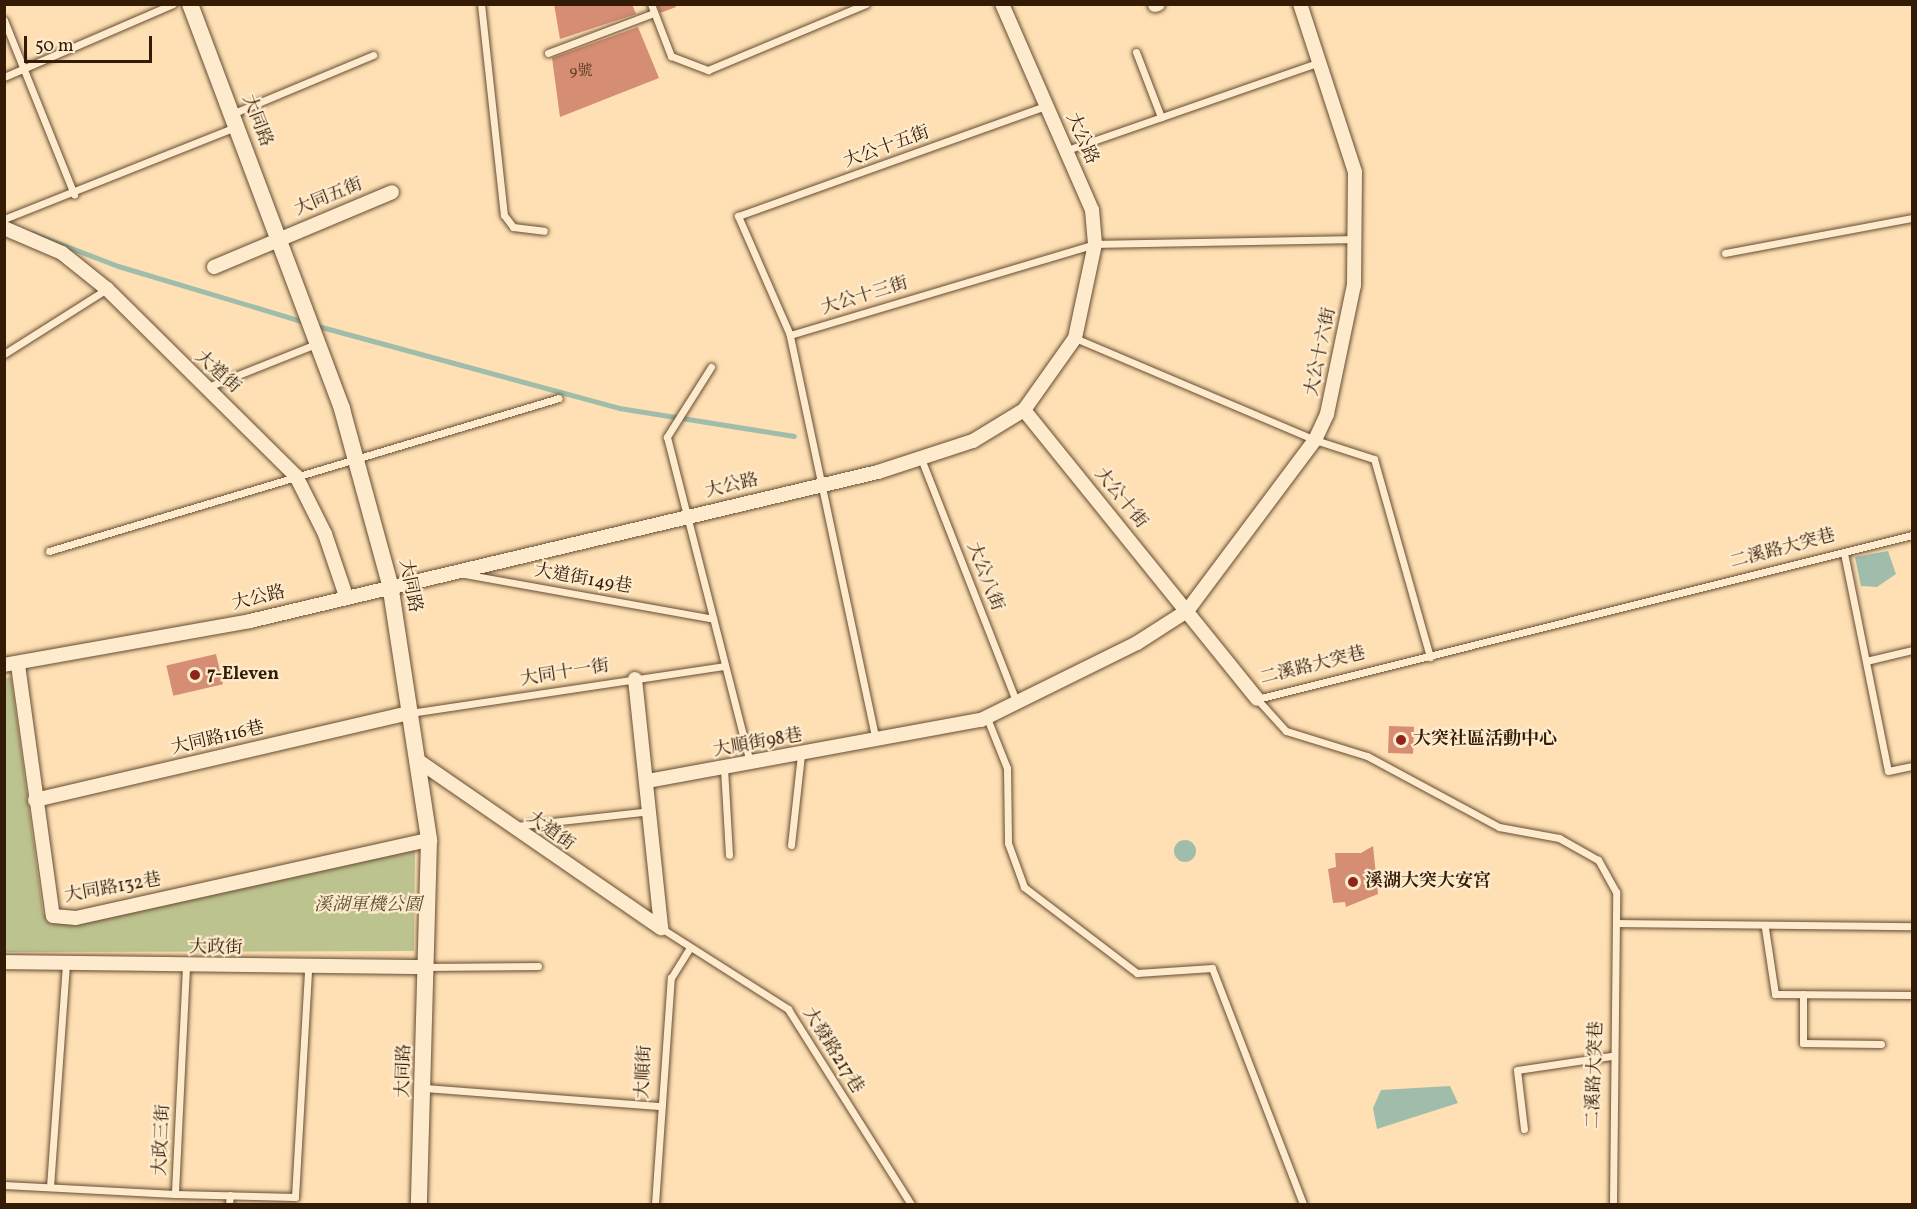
<!DOCTYPE html>
<meta charset="utf-8">
<style>
body{margin:0}
#map{position:relative;width:1917px;height:1209px;overflow:hidden;background:#fee0b4;font-family:Vollkorn,"Noto Serif TC",serif}
div>[style]{position:absolute}
[style*='--x']{left:calc(var(--x)*1px);top:calc(var(--y)*1px);width:calc(var(--w)*1px);rotate:calc(var(--a)*1deg)}
.green>*{inset:0;background:#bdc38f}
.water>*{inset:0;background:#a0bdab}
.round{border-radius:50%}
.stream>*{height:5px;margin:-2.5px;padding:0 2.5px;transform-origin:2.5px;border-radius:2.5px;background:#a0bdab}
.building>*{inset:0;background:#d58d74;transform-origin:0 0}
.roads{filter:drop-shadow(0 0 2px #664c31) drop-shadow(0 0 2px #664c31)}
.service>*{height:7px;margin:-3.5px;padding:0 3.5px;transform-origin:3.5px;border-radius:3.5px;background:#feebce}
.minor>*{height:14px;margin:-7px;padding:0 7px;transform-origin:7px;border-radius:7px;background:#feebce}
.tertiary>*{height:16px;margin:-8px;padding:0 8px;transform-origin:8px;border-radius:8px;background:#feebce}
.dots>*{width:16px;height:16px;translate:-50% -50%;box-sizing:border-box;border:3px solid #feebce;border-radius:50%}
span{translate:-50% -50%;white-space:nowrap;text-align:center;line-height:1.15;-webkit-text-stroke:4.5px #feebce;paint-order:stroke}
.number-label{font-size:15px;color:#5c3821}
.number-label span{-webkit-text-stroke-width:0}
.street-label{font-size:18px;color:#331b05}
.poi-label{font-size:18px;color:#331b05;font-weight:700}
.left{translate:0 -50%;text-align:left}
.park-label{font-size:18px;color:#5c4d2e;font-style:italic}
.frame{position:absolute;inset:0;border:6px solid #331b05;pointer-events:none}
.scale{position:absolute;left:24px;top:36px;width:128px;height:27px;box-sizing:border-box;border:3px solid #331b05;border-top:0;padding-left:8px;font-size:18px;line-height:21px;white-space:nowrap;color:#331b05;-webkit-text-stroke:4px #feebce;paint-order:stroke}
</style>
<div id="map">
<div class="green">
<div style="clip-path:polygon(11px 677px,43px 913px,52px 922px,66px 924px,415px 848px,414px 951px,5px 952px,5px 678px)"></div>
</div>
<div class="water">
<div style="clip-path:polygon(1888px 551px,1896px 574px,1877px 587px,1861px 586px,1855px 557px)"></div>
<div class="round" style="left:1174px;top:840px;width:22px;height:22px"></div>
<div style="clip-path:polygon(1450px 1086px,1458px 1103px,1377px 1129px,1373px 1108px,1381px 1090px)"></div>
</div>
<div class="stream">
<div style="--x:32;--y:233;--w:92;--a:21"></div>
<div style="--x:118;--y:266;--w:195;--a:16.7"></div>
<div style="--x:314;--y:325;--w:316;--a:15.2"></div>
<div style="--x:619;--y:408;--w:177;--a:9.1"></div>
</div>
<div class="building">
<div style="clip-path:polygon(554px 4px,632px 4px,636px 14px,560px 39px)"></div>
<div style="clip-path:polygon(657px 4px,675px 4px,676px 7px,660px 13px)"></div>
<div style="clip-path:polygon(638px 27px,659px 78px,560px 117px,552px 58px)"></div>
<div style="left:216px;top:654px;width:31px;height:51px;rotate:77deg"></div>
<div style="left:1389px;top:726px;width:25px;height:27px;rotate:2deg"></div>
<div style="clip-path:polygon(1373px 846px,1378px 894px,1346px 907px,1345px 902px,1333px 903px,1328px 869px,1336px 867px,1335px 853px,1361px 853px)"></div>
</div>
<div class="roads">
<div class="service">
<div style="--x:481;--y:4;--w:212;--a:83.8"></div>
<div style="--x:504;--y:215;--w:15;--a:53"></div>
<div style="--x:513;--y:227;--w:31;--a:7"></div>
<div style="--x:651;--y:4;--w:56;--a:69"></div>
<div style="--x:671;--y:56;--w:40;--a:21"></div>
<div style="--x:708;--y:70;--w:171;--a:-22.7"></div>
<div style="--x:4;--y:20;--w:188;--a:68.1"></div>
<div style="--x:1136;--y:52;--w:70;--a:69"></div>
<div style="--x:548;--y:53;--w:113;--a:-20.7"></div>
<div style="--x:4;--y:77;--w:184;--a:-23.4"></div>
<div style="--x:232;--y:114;--w:153;--a:-22.7"></div>
<div style="--x:1067;--y:150;--w:267;--a:-19.2"></div>
<div style="--x:4;--y:219;--w:249;--a:-21.7"></div>
<div style="--x:1725;--y:253;--w:190;--a:-10.6"></div>
<div style="--x:790;--y:335;--w:130;--a:-113.6"></div>
<div style="--x:738;--y:216;--w:327;--a:-19.7"></div>
<div style="--x:1075;--y:338;--w:261;--a:23"></div>
<div style="--x:1315;--y:440;--w:62;--a:17.9"></div>
<div style="--x:1374;--y:459;--w:206;--a:74.2"></div>
<div style="--x:4;--y:354;--w:122;--a:-32.3"></div>
<div style="--x:711;--y:367;--w:83;--a:122.2"></div>
<div style="--x:667;--y:437;--w:336;--a:75.7"></div>
<div style="--x:208;--y:387;--w:116;--a:-21.7"></div>
<div style="--x:922;--y:461;--w:261;--a:68.6"></div>
<div style="--x:49;--y:551;--w:532;--a:-16.7"></div>
<div style="--x:1844;--y:553;--w:222;--a:78.6"></div>
<div style="--x:1888;--y:771;--w:25;--a:-12"></div>
<div style="--x:464;--y:574;--w:253;--a:10.2"></div>
<div style="--x:1866;--y:661;--w:47;--a:-13.4"></div>
<div style="--x:410;--y:713;--w:317;--a:-8.5"></div>
<div style="--x:987;--y:718;--w:54;--a:68.2"></div>
<div style="--x:1007;--y:768;--w:75;--a:89.2"></div>
<div style="--x:1008;--y:843;--w:47;--a:70"></div>
<div style="--x:1024;--y:887;--w:142;--a:37.3"></div>
<div style="--x:1137;--y:973;--w:75;--a:-3.8"></div>
<div style="--x:1212;--y:968;--w:253;--a:68.9"></div>
<div style="--x:876;--y:741;--w:415;--a:-102"></div>
<div style="--x:790;--y:335;--w:318;--a:-16.6"></div>
<div style="--x:1095;--y:244;--w:259;--a:-1.1"></div>
<div style="--x:724;--y:768;--w:87;--a:86.7"></div>
<div style="--x:515;--y:826;--w:136;--a:-6.3"></div>
<div style="--x:791;--y:845;--w:92;--a:-83.7"></div>
<div style="--x:1616;--y:923;--w:296;--a:0.6"></div>
<div style="--x:661;--y:928;--w:151;--a:32.5"></div>
<div style="--x:788;--y:1009;--w:231;--a:57.8"></div>
<div style="--x:1765;--y:928;--w:67;--a:81.4"></div>
<div style="--x:1775;--y:994;--w:137;--a:0.4"></div>
<div style="--x:186;--y:967;--w:227;--a:92.8"></div>
<div style="--x:175;--y:1194;--w:120;--a:1.4"></div>
<div style="--x:295;--y:1197;--w:228;--a:-86.7"></div>
<div style="--x:427;--y:967;--w:111;--a:-0.5"></div>
<div style="--x:1803;--y:994;--w:49;--a:90"></div>
<div style="--x:1803;--y:1043;--w:78;--a:0.7"></div>
<div style="--x:425;--y:1088;--w:237;--a:4.4"></div>
<div style="--x:1524;--y:1129;--w:59;--a:-96.8"></div>
<div style="--x:1517;--y:1070;--w:95;--a:-8.5"></div>
<div style="--x:4;--y:1185;--w:171;--a:3"></div>
<div style="--x:50;--y:1187;--w:223;--a:-85.9"></div>
<div style="--x:229;--y:1204;--w:9;--a:-84"></div>
<div style="--x:655;--y:1204;--w:227;--a:-86"></div>
<div style="--x:671;--y:978;--w:36;--a:-58"></div>
<div style="--x:1613;--y:1204;--w:312;--a:-89.4"></div>
<div style="--x:1616;--y:892;--w:37;--a:-119"></div>
<div style="--x:1598;--y:860;--w:45;--a:-150.6"></div>
<div style="--x:1559;--y:838;--w:61;--a:-169.6"></div>
<div style="--x:1499;--y:827;--w:150;--a:-151.7"></div>
<div style="--x:1367;--y:756;--w:85;--a:-162.8"></div>
<div style="--x:1286;--y:731;--w:43;--a:-132.2"></div>
<div style="--x:1257;--y:699;--w:675;--a:-14.06"></div>
</div>
<div class="minor">
<div style="--x:1155;--y:5;--w:3;--a:-18"></div>
<div style="--x:4;--y:228;--w:63;--a:23.3"></div>
<div style="--x:62;--y:253;--w:58;--a:38.7"></div>
<div style="--x:107;--y:289;--w:266;--a:44.7"></div>
<div style="--x:296;--y:476;--w:65;--a:63.4"></div>
<div style="--x:325;--y:534;--w:65;--a:71.3"></div>
<div style="--x:214;--y:267;--w:193;--a:-22.8"></div>
<div style="--x:1024;--y:410;--w:371;--a:51.1"></div>
<div style="--x:4;--y:665;--w:250;--a:-10.1"></div>
<div style="--x:250;--y:621;--w:645;--a:-13.35"></div>
<div style="--x:878;--y:472;--w:100;--a:-18.1"></div>
<div style="--x:973;--y:441;--w:60;--a:-31.3"></div>
<div style="--x:1024;--y:410;--w:88;--a:-54.7"></div>
<div style="--x:1075;--y:338;--w:96;--a:-78"></div>
<div style="--x:1095;--y:244;--w:34;--a:-95"></div>
<div style="--x:1092;--y:210;--w:225;--a:-113.6"></div>
<div style="--x:18;--y:665;--w:253;--a:82.1"></div>
<div style="--x:53;--y:916;--w:23;--a:5"></div>
<div style="--x:76;--y:918;--w:362;--a:-12.5"></div>
<div style="--x:635;--y:679;--w:250;--a:84"></div>
<div style="--x:420;--y:762;--w:293;--a:34.6"></div>
<div style="--x:647;--y:781;--w:340;--a:-10.4"></div>
<div style="--x:981;--y:720;--w:174;--a:-26.3"></div>
<div style="--x:1137;--y:643;--w:59;--a:-32.6"></div>
<div style="--x:1187;--y:611;--w:214;--a:-53.2"></div>
<div style="--x:1315;--y:440;--w:29;--a:-65"></div>
<div style="--x:1327;--y:414;--w:132;--a:-78.2"></div>
<div style="--x:1354;--y:285;--w:113;--a:-89.5"></div>
<div style="--x:1355;--y:172;--w:177;--a:-108.1"></div>
<div style="--x:35;--y:800;--w:384;--a:-13.1"></div>
<div style="--x:4;--y:962;--w:423;--a:0.7"></div>
</div>
<div class="tertiary">
<div style="--x:190;--y:4;--w:433;--a:69.4"></div>
<div style="--x:342;--y:409;--w:181;--a:74.7"></div>
<div style="--x:390;--y:584;--w:259;--a:81.3"></div>
<div style="--x:429;--y:840;--w:364;--a:91.6"></div>
</div>
</div>
<div class="dots">
<div style="left:195px;top:675px;background:#8f2418"></div>
<div style="left:1401px;top:740px;background:#8f2418"></div>
<div style="left:1353px;top:882px;background:#8f2418"></div>
</div>
<div class="number-label">
<span style="left:581px;top:72px">9號</span>
</div>
<div class="street-label">
<span style="left:256px;top:121px;rotate:69deg">大同路</span>
<span style="left:1081px;top:139px;rotate:66deg">大公路</span>
<span style="left:887px;top:148px;rotate:-20deg">大公十五街</span>
<span style="left:329px;top:198px;rotate:-22deg">大同五街</span>
<span style="left:865px;top:297px;rotate:-17deg">大公十三街</span>
<span style="left:1322px;top:352px;rotate:-78deg">大公十六街</span>
<span style="left:217px;top:373px;rotate:42deg">大道街</span>
<span style="left:732px;top:487px;rotate:-13deg">大公路</span>
<span style="left:1120px;top:499px;rotate:51deg">大公十街</span>
<span style="left:1783px;top:550px;rotate:-15deg">二溪路大突巷</span>
<span style="left:984px;top:577px;rotate:69deg">大公八街</span>
<span style="left:583px;top:580px;rotate:10deg">大道街149巷</span>
<span style="left:409px;top:586px;rotate:79deg">大同路</span>
<span style="left:259px;top:599px;rotate:-13deg">大公路</span>
<span style="left:1313px;top:667px;rotate:-14deg">二溪路大突巷</span>
<span style="left:565px;top:674px;rotate:-9deg">大同十一街</span>
<span style="left:218px;top:739px;rotate:-13deg">大同路116巷</span>
<span style="left:758px;top:744px;rotate:-10deg">大順街98巷</span>
<span style="left:550px;top:832px;rotate:36deg">大道街</span>
<span style="left:113px;top:889px;rotate:-10deg">大同路132巷</span>
<span style="left:216px;top:949px;rotate:1deg">大政街</span>
<span style="left:832px;top:1051px;rotate:58deg">大發路217巷</span>
<span style="left:405px;top:1071px;rotate:-88deg">大同路</span>
<span style="left:645px;top:1072px;rotate:-87deg">大順街</span>
<span style="left:1596px;top:1075px;rotate:-88deg">二溪路大突巷</span>
<span style="left:163px;top:1140px;rotate:-87deg">大政三街</span>
</div>
<div class="poi-label">
<span class="left" style="left:207px;top:675px">7-Eleven</span>
<span class="left" style="left:1413px;top:740px">大突社區活動中心</span>
<span class="left" style="left:1365px;top:882px">溪湖大突大安宮</span>
</div>
<div class="park-label">
<span style="left:368px;top:906px">溪湖軍機公園</span>
</div>
<div class="frame"></div>
<div class="scale">50 m</div>
</div>
